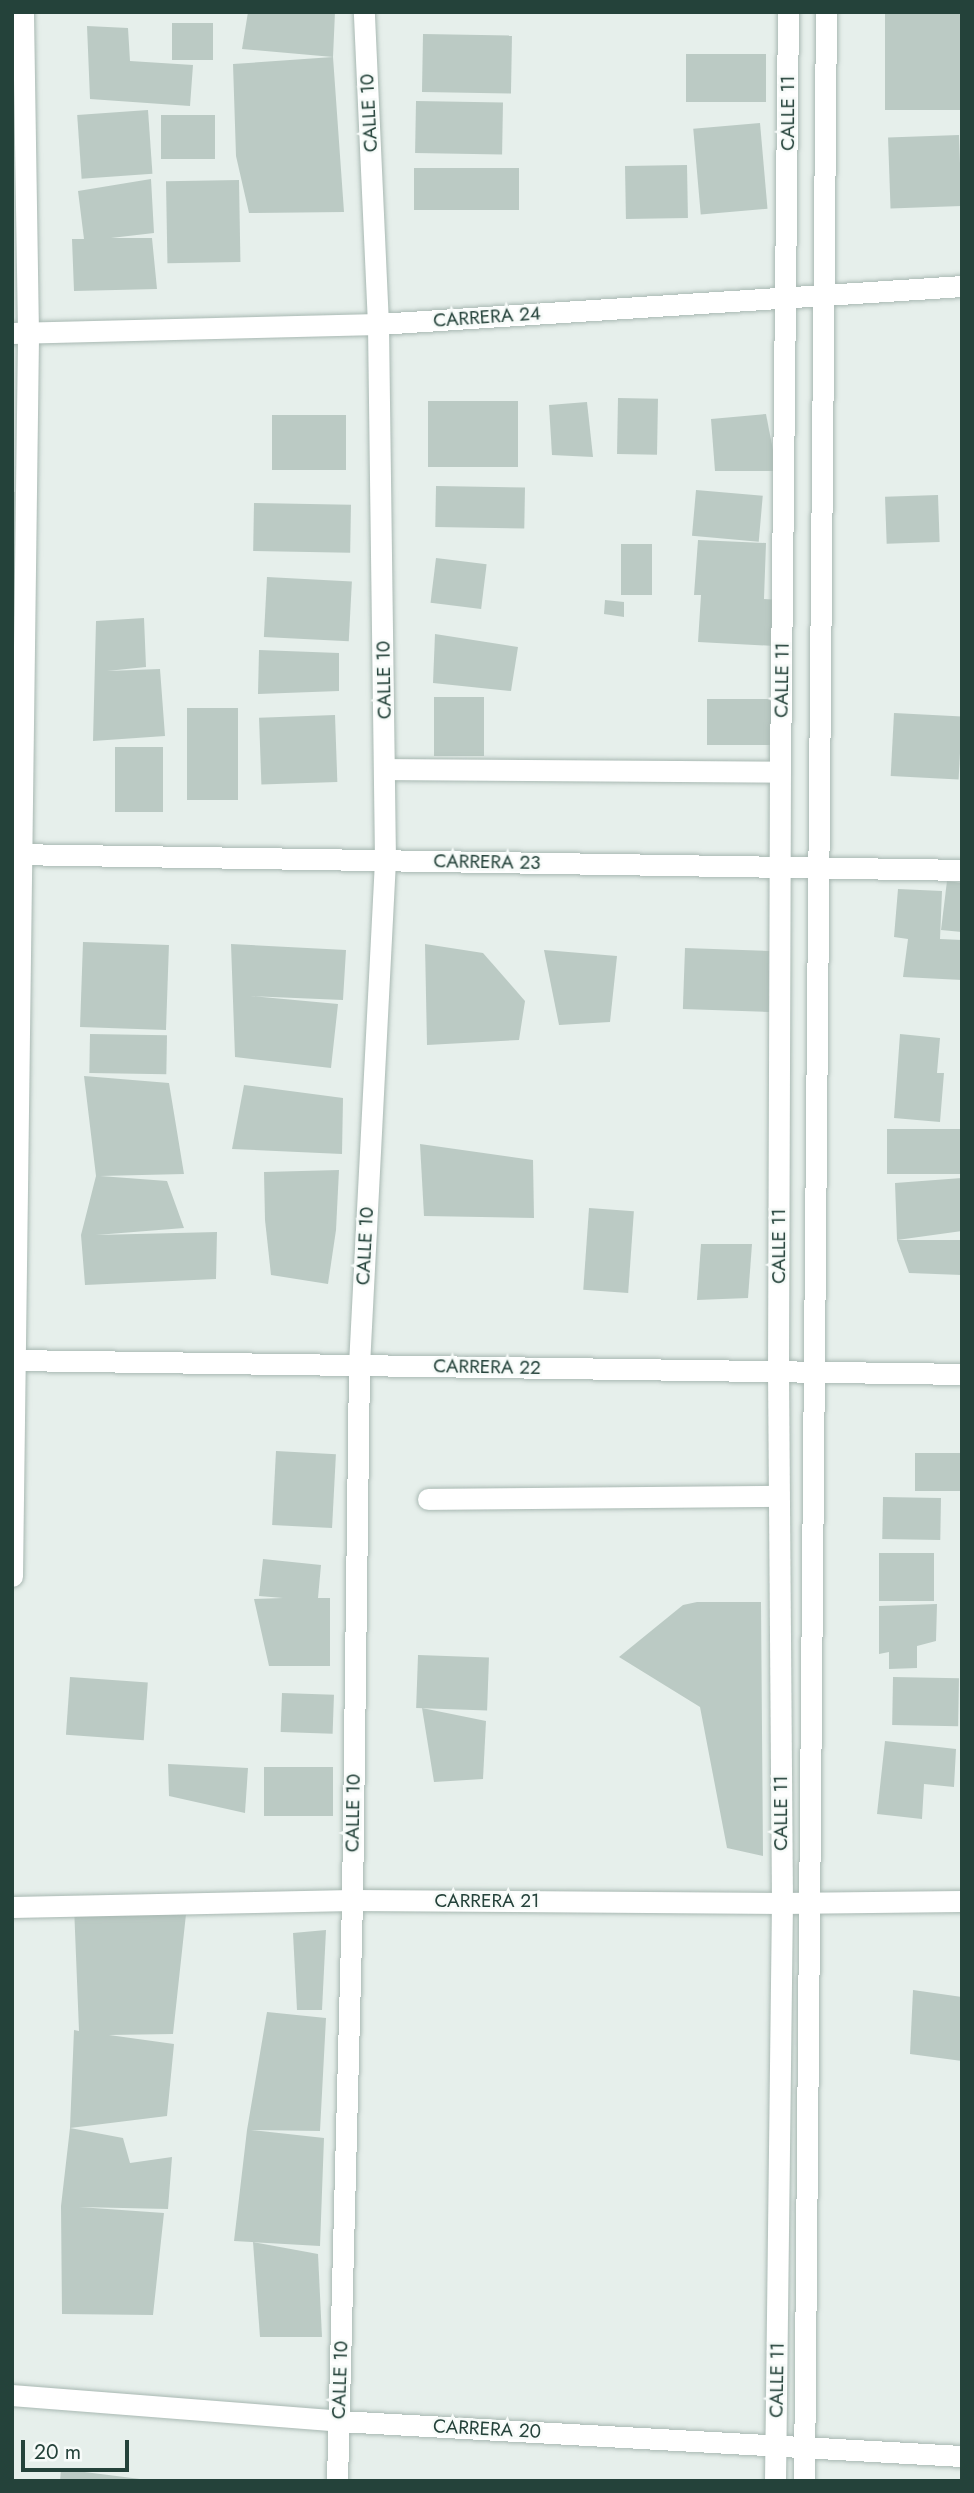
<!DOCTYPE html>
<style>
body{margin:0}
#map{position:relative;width:974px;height:2493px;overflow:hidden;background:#e6efeb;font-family:Jost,sans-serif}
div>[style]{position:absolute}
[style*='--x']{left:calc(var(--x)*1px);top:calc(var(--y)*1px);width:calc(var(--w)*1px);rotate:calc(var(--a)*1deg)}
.building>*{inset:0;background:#bbcac4;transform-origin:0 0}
.roads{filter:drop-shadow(0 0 2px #a8b8b2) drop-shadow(0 0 2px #a8b8b2)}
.street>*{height:21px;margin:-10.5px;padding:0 10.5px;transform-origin:10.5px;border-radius:10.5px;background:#fff}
span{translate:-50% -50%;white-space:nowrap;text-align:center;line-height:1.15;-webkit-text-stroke:5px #f7fbf9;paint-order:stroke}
.street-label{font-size:19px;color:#24423a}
.frame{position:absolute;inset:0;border:14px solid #24423a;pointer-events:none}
.scale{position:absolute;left:21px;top:2440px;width:108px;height:32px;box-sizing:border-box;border:4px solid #24423a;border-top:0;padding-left:9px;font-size:21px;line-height:24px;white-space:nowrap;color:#24423a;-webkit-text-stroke:5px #f7fbf9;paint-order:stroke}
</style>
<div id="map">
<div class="building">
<div style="clip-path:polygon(248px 12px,335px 12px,333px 57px,344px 212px,249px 213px,236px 156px,233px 64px,333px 57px,242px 49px)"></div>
<div style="left:885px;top:12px;width:77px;height:98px"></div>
<div style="left:213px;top:23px;width:37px;height:41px;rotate:90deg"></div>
<div style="clip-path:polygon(87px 26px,128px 28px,130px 61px,193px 65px,190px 106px,90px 99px)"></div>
<div style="left:423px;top:34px;width:89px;height:58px;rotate:1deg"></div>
<div style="left:766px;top:54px;width:48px;height:80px;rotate:90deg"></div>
<div style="left:416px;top:101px;width:87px;height:52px;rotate:1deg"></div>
<div style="left:148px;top:110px;width:64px;height:71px;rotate:86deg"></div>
<div style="left:161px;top:115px;width:54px;height:44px"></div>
<div style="left:760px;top:123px;width:86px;height:67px;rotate:85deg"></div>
<div style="left:959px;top:135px;width:71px;height:71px;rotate:88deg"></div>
<div style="left:687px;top:165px;width:53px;height:62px;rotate:89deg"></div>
<div style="left:414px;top:168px;width:105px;height:42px"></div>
<div style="clip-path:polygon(151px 179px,154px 233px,111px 238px,152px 238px,157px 289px,74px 291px,72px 239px,84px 239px,78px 191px)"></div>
<div style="left:239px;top:180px;width:82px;height:73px;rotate:89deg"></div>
<div style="left:618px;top:398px;width:40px;height:56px;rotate:1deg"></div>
<div style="left:518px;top:401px;width:66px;height:90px;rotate:90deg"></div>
<div style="clip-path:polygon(587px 402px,593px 457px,552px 455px,549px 405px)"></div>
<div style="clip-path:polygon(766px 414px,777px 471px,715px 471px,711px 419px)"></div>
<div style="left:272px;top:415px;width:74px;height:55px"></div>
<div style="left:436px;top:486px;width:89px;height:41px;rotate:1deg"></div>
<div style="left:696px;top:490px;width:67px;height:46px;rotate:5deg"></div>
<div style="clip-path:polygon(12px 492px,15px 492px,16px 616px,12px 616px)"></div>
<div style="left:938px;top:495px;width:47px;height:53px;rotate:88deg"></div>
<div style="left:254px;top:503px;width:97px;height:48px;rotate:1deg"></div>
<div style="clip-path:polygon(698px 540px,766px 543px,764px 599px,780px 600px,775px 646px,698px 642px,701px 595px,694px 595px)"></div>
<div style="left:621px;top:544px;width:31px;height:51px"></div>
<div style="left:436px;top:558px;width:51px;height:45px;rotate:7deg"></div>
<div style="left:267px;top:577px;width:85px;height:60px;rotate:3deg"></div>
<div style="clip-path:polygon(605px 600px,624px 602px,624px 617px,604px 614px)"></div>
<div style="clip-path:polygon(144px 618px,146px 667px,107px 671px,160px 669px,165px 736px,93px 741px,96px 621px)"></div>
<div style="clip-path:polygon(435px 634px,518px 647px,511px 691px,433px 683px)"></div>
<div style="clip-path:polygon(259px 650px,339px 653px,339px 691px,258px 694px)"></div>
<div style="left:434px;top:697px;width:50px;height:59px"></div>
<div style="left:707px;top:699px;width:67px;height:46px"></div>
<div style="left:187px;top:708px;width:51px;height:92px"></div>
<div style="left:894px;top:713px;width:68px;height:63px;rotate:3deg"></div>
<div style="left:335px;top:715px;width:67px;height:76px;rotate:88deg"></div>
<div style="left:115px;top:747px;width:48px;height:65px"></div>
<div style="clip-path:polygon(947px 881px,962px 883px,962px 932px,941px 930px)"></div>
<div style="clip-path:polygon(898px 889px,942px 891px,940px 939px,962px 940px,962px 980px,903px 977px,908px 939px,894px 937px)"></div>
<div style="left:83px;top:942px;width:86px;height:85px;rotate:2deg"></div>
<div style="clip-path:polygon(231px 944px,346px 950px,343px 1000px,250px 996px,338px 1004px,331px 1068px,235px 1057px)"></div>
<div style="clip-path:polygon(425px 944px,483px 953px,525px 1001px,519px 1040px,427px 1045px)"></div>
<div style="left:685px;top:948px;width:91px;height:61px;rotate:2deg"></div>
<div style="clip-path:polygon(544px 950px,617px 956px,610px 1022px,559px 1025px)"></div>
<div style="left:90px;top:1034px;width:77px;height:39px;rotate:1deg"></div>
<div style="clip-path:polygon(900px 1034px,940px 1038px,937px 1073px,944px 1073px,940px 1122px,894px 1118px)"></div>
<div style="clip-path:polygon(84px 1076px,169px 1083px,184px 1174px,100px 1176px,167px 1181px,184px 1228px,96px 1235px,217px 1232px,216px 1279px,85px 1285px,81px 1235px,96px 1176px)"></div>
<div style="clip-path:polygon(244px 1085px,343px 1098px,342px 1154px,232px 1149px)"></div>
<div style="left:962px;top:1129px;width:45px;height:75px;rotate:90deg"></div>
<div style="clip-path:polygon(420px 1144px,533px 1160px,534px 1218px,424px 1216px)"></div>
<div style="clip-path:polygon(339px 1170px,336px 1230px,328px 1284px,271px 1275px,265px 1220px,264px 1172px)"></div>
<div style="clip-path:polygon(962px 1178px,962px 1231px,897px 1240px,962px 1240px,962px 1275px,909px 1273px,897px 1240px,895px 1183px)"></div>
<div style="left:589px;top:1208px;width:45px;height:82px;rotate:4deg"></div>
<div style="clip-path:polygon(701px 1244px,752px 1244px,748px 1298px,697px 1300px)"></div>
<div style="left:276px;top:1451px;width:60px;height:74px;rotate:3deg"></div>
<div style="left:915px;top:1453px;width:47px;height:38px"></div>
<div style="left:883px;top:1497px;width:58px;height:42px;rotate:1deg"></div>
<div style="left:879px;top:1553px;width:55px;height:48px"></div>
<div style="clip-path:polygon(263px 1559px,321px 1565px,318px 1598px,330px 1598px,330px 1666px,269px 1666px,254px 1599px,283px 1598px,259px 1596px)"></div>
<div style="clip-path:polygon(697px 1602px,761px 1602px,763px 1856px,727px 1848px,700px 1707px,619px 1657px,683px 1605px)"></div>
<div style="clip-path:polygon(937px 1604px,936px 1641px,917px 1646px,917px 1668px,889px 1669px,889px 1652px,879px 1654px,879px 1606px)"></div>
<div style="left:418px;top:1655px;width:71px;height:53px;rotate:2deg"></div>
<div style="left:70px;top:1677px;width:78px;height:58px;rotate:4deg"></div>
<div style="left:893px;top:1677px;width:66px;height:48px;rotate:1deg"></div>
<div style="left:282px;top:1693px;width:52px;height:39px;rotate:2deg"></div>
<div style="clip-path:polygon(422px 1708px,486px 1721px,483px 1779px,434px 1782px)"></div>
<div style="clip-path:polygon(885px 1741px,956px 1749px,954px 1787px,924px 1784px,922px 1819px,877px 1814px)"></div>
<div style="clip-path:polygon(168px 1764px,248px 1768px,245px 1813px,169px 1796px)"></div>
<div style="left:264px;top:1767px;width:69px;height:49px"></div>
<div style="clip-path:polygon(187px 1905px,173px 2034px,109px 2035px,174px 2044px,167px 2116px,70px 2128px,123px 2138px,130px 2163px,172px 2157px,168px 2209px,79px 2207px,164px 2213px,153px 2315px,62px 2314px,61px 2206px,70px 2128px,74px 2030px,79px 2031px,74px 1906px)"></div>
<div style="clip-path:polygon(326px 1930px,322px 2010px,297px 2010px,293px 1933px)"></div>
<div style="clip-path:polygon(913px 1990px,962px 1997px,962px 2061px,910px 2054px)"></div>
<div style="clip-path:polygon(267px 2012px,326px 2018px,320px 2131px,251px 2130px,324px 2138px,320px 2246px,234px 2241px,247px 2130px)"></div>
<div style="clip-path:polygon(253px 2242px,318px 2254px,322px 2337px,260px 2337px)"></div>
<div style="clip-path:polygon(61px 2469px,140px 2479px,140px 2481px,60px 2481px)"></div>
</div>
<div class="roads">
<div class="street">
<div style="--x:12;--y:333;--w:366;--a:-1.4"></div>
<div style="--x:378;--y:324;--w:585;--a:-3.72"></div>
<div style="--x:386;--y:769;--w:394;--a:0.4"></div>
<div style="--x:12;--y:854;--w:950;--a:0.96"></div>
<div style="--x:12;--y:1360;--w:950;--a:0.84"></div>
<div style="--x:428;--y:1499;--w:350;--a:-0.5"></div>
<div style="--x:12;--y:1576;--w:1243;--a:-89.26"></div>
<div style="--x:28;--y:333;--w:321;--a:-90.9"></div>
<div style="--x:12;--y:1907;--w:340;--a:-1.2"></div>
<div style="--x:352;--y:1900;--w:430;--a:0.4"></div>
<div style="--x:782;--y:1903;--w:180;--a:-0.6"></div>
<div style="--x:12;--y:2395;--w:328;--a:4.5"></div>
<div style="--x:339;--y:2421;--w:624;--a:3.22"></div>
<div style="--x:337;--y:2481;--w:581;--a:-88.52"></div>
<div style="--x:352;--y:1900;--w:535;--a:-89.25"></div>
<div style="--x:359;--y:1365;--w:506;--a:-87.05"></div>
<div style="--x:385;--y:860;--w:536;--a:-90.75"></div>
<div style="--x:378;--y:324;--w:312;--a:-92.6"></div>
<div style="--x:775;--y:2481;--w:578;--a:-89.31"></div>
<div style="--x:782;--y:1903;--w:531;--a:-90.43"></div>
<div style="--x:778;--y:1372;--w:600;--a:-89.81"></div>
<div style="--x:780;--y:772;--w:760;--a:-89.4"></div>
<div style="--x:804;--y:2481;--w:2469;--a:-89.49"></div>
</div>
</div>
<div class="street-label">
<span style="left:369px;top:113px;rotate:-93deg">CALLE 10</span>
<span style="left:788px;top:113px;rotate:-90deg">CALLE 11</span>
<span style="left:487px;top:317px;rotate:-4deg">CARRERA 24</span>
<span style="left:384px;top:680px;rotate:-91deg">CALLE 10</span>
<span style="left:782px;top:680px;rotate:-89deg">CALLE 11</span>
<span style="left:487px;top:862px;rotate:1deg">CARRERA 23</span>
<span style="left:365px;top:1246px;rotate:-87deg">CALLE 10</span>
<span style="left:779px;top:1246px;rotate:-90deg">CALLE 11</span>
<span style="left:487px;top:1367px;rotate:1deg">CARRERA 22</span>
<span style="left:353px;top:1813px;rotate:-89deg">CALLE 10</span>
<span style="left:781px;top:1813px;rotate:-90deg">CALLE 11</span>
<span style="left:487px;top:1901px">CARRERA 21</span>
<span style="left:340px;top:2380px;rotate:-88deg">CALLE 10</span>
<span style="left:777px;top:2380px;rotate:-89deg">CALLE 11</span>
<span style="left:487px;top:2429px;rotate:3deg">CARRERA 20</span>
</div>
<div class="frame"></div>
<div class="scale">20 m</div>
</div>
